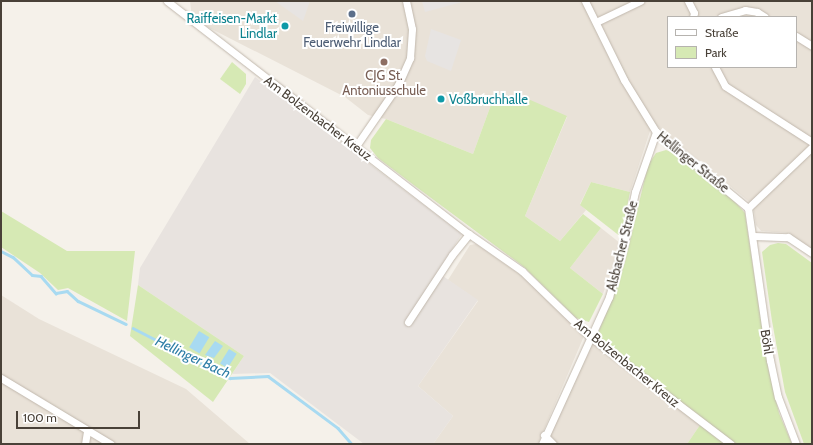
<!DOCTYPE html>
<meta charset="utf-8">
<style>
body{margin:0}
#map{position:relative;width:813px;height:445px;overflow:hidden;background:#f5f1ea;font-family:Cabin,sans-serif}
div>[style]{position:absolute}
[style*='--x']{left:calc(var(--x)*1px);top:calc(var(--y)*1px);width:calc(var(--w)*1px);rotate:calc(var(--a)*1deg)}
.residential>*{inset:0;background:#e9e2d8}
.industrial>*{inset:0;background:#e8e3df}
.green>*{inset:0;background:#d6e9b4}
.parking>*{inset:0;background:#e7e4e2}
.water>*{inset:0;background:#a8daf1;transform-origin:0 0}
.stream>*{height:2.5px;margin:-1.25px;padding:0 1.25px;transform-origin:1.25px;border-radius:1.25px;background:#a8daf1}
.roads{filter:drop-shadow(0 0 1px #c1b8ad) drop-shadow(0 0 1px #c1b8ad)}
.minor>*{height:7px;margin:-3.5px;padding:0 3.5px;transform-origin:3.5px;border-radius:3.5px;background:#fff}
.dots>*{width:11px;height:11px;translate:-50% -50%;box-sizing:border-box;border:2px solid #fff;border-radius:50%}
span{translate:-50% -50%;white-space:nowrap;text-align:center;line-height:1.15;-webkit-text-stroke:4px #fff;paint-order:stroke}
.culture-label{font-size:13px;color:#0d838f}
.right{translate:-100% -50%;text-align:right}
.left{translate:0 -50%;text-align:left}
.service-label{font-size:13px;color:#4e5e75}
.education-label{font-size:13px;color:#785e54}
.street-label{font-size:13px;color:#494138}
.water-label{font-size:14px;color:#2e7ea6;font-style:italic}
.frame{position:absolute;inset:0;border:2px solid #494138;pointer-events:none}
.legend{position:absolute;left:667px;top:16px;width:130px;height:52px;box-sizing:border-box;background:#fff;border:1px solid #b6b3af;margin:0;padding:5px 7px;list-style:none;font-size:12px;color:#494138}
.legend li{display:flex;align-items:center;gap:8px;height:20px}
.legend b{width:20px;border:1px solid #b6b3af}
.scale{position:absolute;left:16px;top:411px;width:124px;height:18px;box-sizing:border-box;border:2px solid #494138;border-top:0;padding-left:5px;font-size:12px;line-height:14px;white-space:nowrap;color:#494138;-webkit-text-stroke:3px #fff;paint-order:stroke}
</style>
<div id="map">
<div class="residential">
<div style="clip-path:polygon(evenodd,190px 1px,812px 1px,812px 249px,789px 233px,761px 231px,756px 225px,753px 205px,657px 126px,650px 131px,630px 192px,591px 182px,580px 204px,586px 210px,560px 241px,525px 216px,567px 117px,519px 96px,510px 101px,492px 102px,473px 154px,386px 119px,368px 115px,345px 97px,192px 19px,190px 1px,668px 17px,796px 17px,796px 67px,668px 67px,668px 17px)"></div>
<div style="clip-path:polygon(601px 228px,620px 243px,603px 294px,570px 268px)"></div>
<div style="clip-path:polygon(476px 244px,522px 276px,584px 336px,538px 444px,433px 444px,453px 416px,418px 386px,478px 301px,448px 280px,470px 245px)"></div>
<div style="clip-path:polygon(1px 295px,39px 319px,186px 389px,250px 444px,1px 444px)"></div>
<div style="clip-path:polygon(593px 343px,700px 425px,687px 444px,545px 444px)"></div>
</div>
<div class="industrial">
<div style="clip-path:polygon(255px 77px,462px 234px,437px 272px,478px 300px,418px 386px,453px 416px,433px 444px,364px 444px,270px 373px,232px 374px,244px 356px,138px 285px,140px 268px)"></div>
</div>
<div class="green">
<div style="clip-path:polygon(232px 62px,246px 74px,246px 84px,240px 94px,220px 79px)"></div>
<div style="clip-path:polygon(519px 95px,567px 116px,525px 216px,560px 241px,583px 214px,601px 228px,570px 268px,603px 294px,589px 322px,576px 318px,524px 267px,415px 186px,378px 158px,370px 148px,371px 140px,386px 119px,473px 154px,492px 102px,510px 101px)"></div>
<div style="clip-path:polygon(666px 150px,676px 154px,728px 194px,745px 213px,768px 367px,779px 413px,792px 444px,736px 444px,687px 409px,597px 336px,625px 262px,648px 165px,656px 153px)"></div>
<div style="clip-path:polygon(591px 182px,630px 192px,621px 237px,580px 205px)"></div>
<div style="clip-path:polygon(1px 211px,67px 251px,135px 251px,127px 321px,68px 288px,58px 290px,40px 273px,1px 247px)"></div>
<div style="clip-path:polygon(778px 243px,786px 244px,812px 263px,812px 444px,804px 444px,785px 392px,772px 321px,762px 252px,770px 245px)"></div>
<div style="clip-path:polygon(138px 285px,244px 356px,213px 402px,130px 336px)"></div>
<div style="clip-path:polygon(700px 425px,726px 444px,687px 444px)"></div>
</div>
<div class="parking">
<div style="clip-path:polygon(275px 1px,310px 1px,303px 21px)"></div>
<div style="clip-path:polygon(422px 1px,466px 1px,425px 12px)"></div>
<div style="clip-path:polygon(431px 29px,461px 40px,451px 71px,427px 61px,425px 56px)"></div>
</div>
<div class="water">
<div style="left:199px;top:331px;width:12px;height:19px;rotate:31deg"></div>
<div style="clip-path:polygon(215px 341px,223px 346px,214px 358px,205px 355px)"></div>
<div style="left:229px;top:349px;width:9px;height:17px;rotate:32deg"></div>
</div>
<div class="stream">
<div style="--x:1;--y:251;--w:13;--a:27"></div>
<div style="--x:13;--y:257;--w:26;--a:43"></div>
<div style="--x:32;--y:275;--w:9;--a:6"></div>
<div style="--x:41;--y:276;--w:23;--a:49"></div>
<div style="--x:56;--y:293;--w:11;--a:-10"></div>
<div style="--x:67;--y:291;--w:15;--a:42"></div>
<div style="--x:78;--y:301;--w:53;--a:25.6"></div>
<div style="--x:133;--y:328;--w:109;--a:27.3"></div>
<div style="--x:230;--y:378;--w:38;--a:-3"></div>
<div style="--x:268;--y:376;--w:87;--a:36.6"></div>
<div style="--x:338;--y:428;--w:21;--a:49"></div>
</div>
<div class="roads">
<div class="minor">
<div style="--x:167;--y:1;--w:381;--a:37.7"></div>
<div style="--x:469;--y:234;--w:65;--a:34.9"></div>
<div style="--x:522;--y:271;--w:93;--a:44.1"></div>
<div style="--x:589;--y:336;--w:178;--a:37.3"></div>
<div style="--x:585;--y:1;--w:88;--a:63.7"></div>
<div style="--x:624;--y:80;--w:61;--a:58.4"></div>
<div style="--x:656;--y:132;--w:119;--a:39.6"></div>
<div style="--x:748;--y:208;--w:154;--a:81.8"></div>
<div style="--x:770;--y:360;--w:38;--a:78"></div>
<div style="--x:778;--y:397;--w:50;--a:69"></div>
<div style="--x:688;--y:1;--w:13;--a:63"></div>
<div style="--x:694;--y:13;--w:4;--a:104"></div>
<div style="--x:721;--y:17;--w:25;--a:-16"></div>
<div style="--x:745;--y:10;--w:12;--a:9"></div>
<div style="--x:757;--y:12;--w:9;--a:32"></div>
<div style="--x:596;--y:22;--w:49;--a:-25.5"></div>
<div style="--x:796;--y:36;--w:19;--a:32"></div>
<div style="--x:715;--y:67;--w:21;--a:62"></div>
<div style="--x:725;--y:86;--w:103;--a:32.8"></div>
<div style="--x:356;--y:146;--w:74;--a:-55.5"></div>
<div style="--x:398;--y:85;--w:30;--a:-66"></div>
<div style="--x:410;--y:58;--w:29;--a:-86"></div>
<div style="--x:412;--y:29;--w:29;--a:-102"></div>
<div style="--x:748;--y:208;--w:88;--a:-43.6"></div>
<div style="--x:754;--y:236;--w:34;--a:2"></div>
<div style="--x:788;--y:237;--w:29;--a:34"></div>
<div style="--x:408;--y:322;--w:80;--a:-56.7"></div>
<div style="--x:452;--y:255;--w:27;--a:-51"></div>
<div style="--x:1;--y:378;--w:128;--a:31"></div>
<div style="--x:544;--y:435;--w:13;--a:45"></div>
<div style="--x:85;--y:444;--w:13;--a:-81"></div>
<div style="--x:542;--y:444;--w:162;--a:-65.5"></div>
<div style="--x:609;--y:297;--w:55;--a:-74.2"></div>
<div style="--x:624;--y:244;--w:53;--a:-78.1"></div>
<div style="--x:635;--y:192;--w:64;--a:-70.7"></div>
</div>
</div>
<div class="dots">
<div style="left:352px;top:14px;background:#5c6f8a"></div>
<div style="left:285px;top:26px;background:#0f9aa8"></div>
<div style="left:384px;top:62px;background:#8d6e63"></div>
<div style="left:441px;top:99px;background:#0f9aa8"></div>
</div>
<div class="culture-label">
<span class="right" style="left:277px;top:26px">Raiffeisen-Markt<br>Lindlar</span>
<span class="left" style="left:449px;top:99px">Voßbruchhalle</span>
</div>
<div class="service-label">
<span style="left:352px;top:35px">Freiwillige<br>Feuerwehr Lindlar</span>
</div>
<div class="education-label">
<span style="left:384px;top:83px">CJG St.<br>Antoniusschule</span>
</div>
<div class="street-label">
<span style="left:318px;top:118px;rotate:37deg">Am Bolzenbacher Kreuz</span>
<span style="left:693px;top:162px;rotate:39deg">Hellinger Straße</span>
<span style="left:622px;top:246px;rotate:-76deg">Alsbacher Straße</span>
<span style="left:767px;top:342px;rotate:81deg">Böhl</span>
<span style="left:627px;top:363px;rotate:39deg">Am Bolzenbacher Kreuz</span>
</div>
<div class="water-label">
<span style="left:193px;top:357px;rotate:25deg">Hellinger Bach</span>
</div>
<div class="frame"></div>
<ul class="legend">
<li><b style="height:5px;background:#fff"></b>Straße</li>
<li><b style="height:11px;background:#d6e9b4"></b>Park</li>
</ul>
<div class="scale">100 m</div>
</div>
